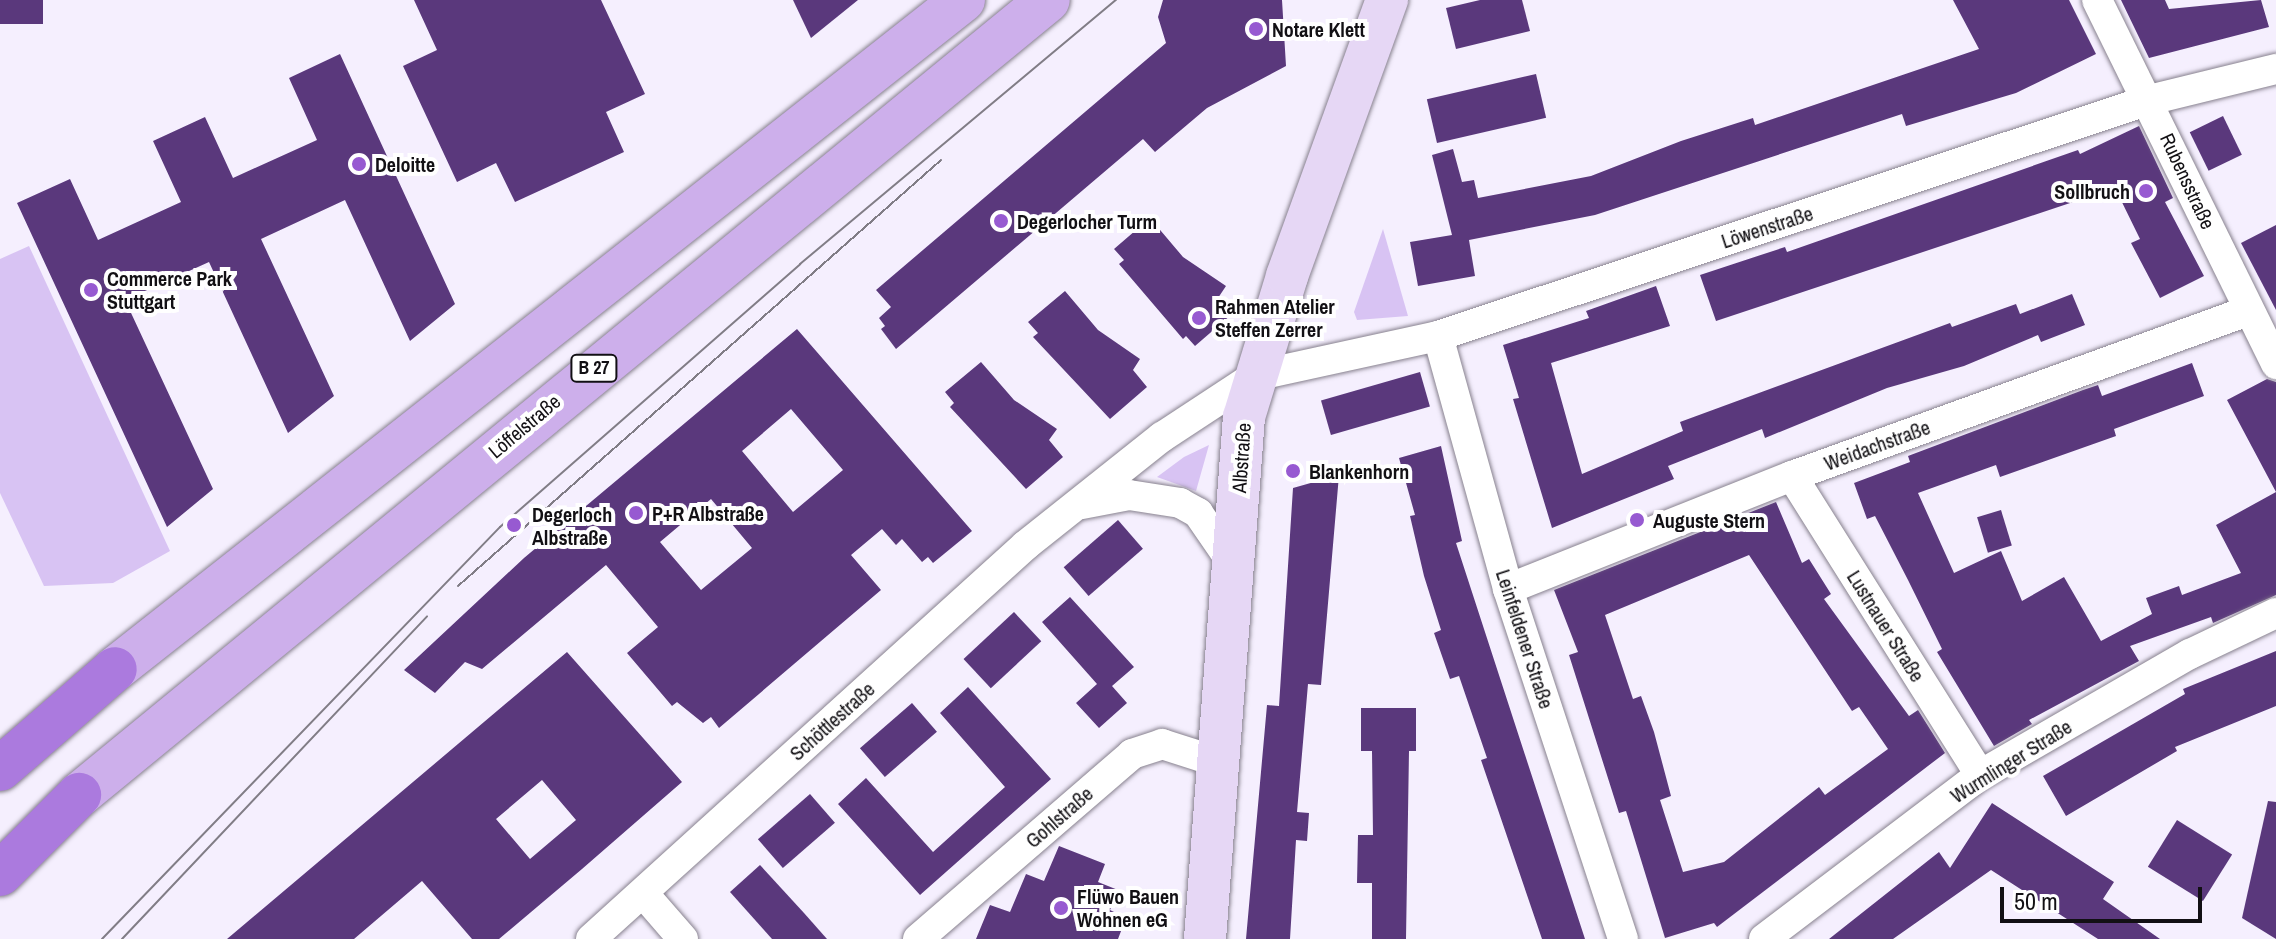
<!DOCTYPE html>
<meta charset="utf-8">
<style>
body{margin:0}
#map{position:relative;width:2276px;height:939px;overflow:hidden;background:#f5effe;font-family:"Archivo Narrow",sans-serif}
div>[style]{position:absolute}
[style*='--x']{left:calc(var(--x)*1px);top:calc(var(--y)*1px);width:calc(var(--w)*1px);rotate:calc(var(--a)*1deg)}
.green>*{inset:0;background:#d8c3f3}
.building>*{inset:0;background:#5a387c;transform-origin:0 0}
.roads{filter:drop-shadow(0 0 2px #87818e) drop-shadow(0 0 2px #87818e)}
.street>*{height:30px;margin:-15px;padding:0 15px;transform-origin:15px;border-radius:15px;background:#fff}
.secondary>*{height:42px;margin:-21px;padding:0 21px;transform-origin:21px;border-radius:21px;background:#e6d7f5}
.primary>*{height:44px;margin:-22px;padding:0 22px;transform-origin:22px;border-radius:22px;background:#cdafeb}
.highway>*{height:44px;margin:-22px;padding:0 22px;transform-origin:22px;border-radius:22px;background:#ab7ade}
.tram>*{height:2px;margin:-1px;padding:0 1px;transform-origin:1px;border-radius:1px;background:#817d86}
.dots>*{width:22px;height:22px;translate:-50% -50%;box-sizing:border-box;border:4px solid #fff;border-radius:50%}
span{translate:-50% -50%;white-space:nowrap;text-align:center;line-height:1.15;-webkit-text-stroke:8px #fff;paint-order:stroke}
.shield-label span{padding:2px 6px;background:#fff;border:2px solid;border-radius:6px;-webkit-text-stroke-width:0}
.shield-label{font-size:18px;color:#121014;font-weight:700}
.poi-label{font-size:20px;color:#121014;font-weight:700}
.left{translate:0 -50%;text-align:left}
.right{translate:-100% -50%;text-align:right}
.street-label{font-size:20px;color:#121014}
.scale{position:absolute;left:2000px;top:887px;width:202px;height:36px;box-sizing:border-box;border:4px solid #121014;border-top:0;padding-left:10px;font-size:24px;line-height:28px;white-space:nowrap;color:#121014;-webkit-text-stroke:6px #fff;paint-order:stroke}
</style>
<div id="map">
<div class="green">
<div style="clip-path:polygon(1383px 229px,1408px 316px,1357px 320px,1354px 312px)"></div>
<div style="clip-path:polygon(29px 246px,170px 551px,113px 583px,44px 586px,0 493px,0 259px)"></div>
<div style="clip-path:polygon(1209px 445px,1196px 491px,1157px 477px,1184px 457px)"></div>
</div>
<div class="building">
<div style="left:0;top:0;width:43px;height:24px"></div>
<div style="clip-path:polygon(414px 0,601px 0,645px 94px,606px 112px,624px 152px,515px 202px,496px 163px,457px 182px,403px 66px,437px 50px)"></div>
<div style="clip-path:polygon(793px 0,858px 0,811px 38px)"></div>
<div style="clip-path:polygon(1163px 0,1282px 0,1286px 66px,1207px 108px,1155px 152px,1143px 139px,896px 349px,881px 329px,885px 326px,879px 318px,891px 307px,876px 290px,1166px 43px,1158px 17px)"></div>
<div style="clip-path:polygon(1480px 0,1522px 0,1530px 31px,1456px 49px,1446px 8px)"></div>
<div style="clip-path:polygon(1953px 0,2069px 0,2096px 54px,2016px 93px,1906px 126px,1902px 114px,1595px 215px,1469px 240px,1475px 276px,1418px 286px,1410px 242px,1452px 235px,1432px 155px,1453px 149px,1462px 182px,1474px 180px,1478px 198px,1591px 176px,1681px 141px,1753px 118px,1755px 125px,1979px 49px)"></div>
<div style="clip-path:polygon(2121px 0,2165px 0,2169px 9px,2261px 0,2269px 27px,2149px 58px)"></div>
<div style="clip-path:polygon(340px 54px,455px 304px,410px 341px,345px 200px,261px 239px,334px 396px,288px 433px,209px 262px,125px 300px,213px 489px,167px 527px,17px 203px,70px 179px,98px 240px,181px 202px,153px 141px,205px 117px,233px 178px,317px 140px,289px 78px)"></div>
<div style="left:1536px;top:74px;width:45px;height:112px;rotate:77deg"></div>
<div style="left:2223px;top:116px;width:43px;height:37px;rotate:64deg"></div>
<div style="clip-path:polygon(2139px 126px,2173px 198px,2165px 202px,2204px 276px,2160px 298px,2131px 243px,2140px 239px,2115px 188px,1716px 321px,1700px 275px,1785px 247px,1787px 252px,2078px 150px,2080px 154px)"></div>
<div style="clip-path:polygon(1150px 218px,1183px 257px,1226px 286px,1218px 298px,1232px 314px,1195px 346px,1186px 336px,1183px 339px,1119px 264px,1124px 260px,1114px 249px)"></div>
<div style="clip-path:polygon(2276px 225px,2276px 310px,2241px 243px)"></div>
<div style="clip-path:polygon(1656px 286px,1670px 326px,1551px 363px,1582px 474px,1683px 431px,1680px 422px,1950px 323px,1952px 327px,2016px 304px,2020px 314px,2072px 294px,2085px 325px,2041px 342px,2038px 335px,1964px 366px,1887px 388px,1765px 438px,1762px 429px,1668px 466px,1674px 479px,1552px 528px,1513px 399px,1519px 398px,1503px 345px,1589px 318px,1586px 311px)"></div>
<div style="clip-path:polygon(1065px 291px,1098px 330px,1140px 359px,1133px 370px,1147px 387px,1110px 419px,1033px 337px,1038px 333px,1028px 322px)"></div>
<div style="clip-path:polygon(evenodd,797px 329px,972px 531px,933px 563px,928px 557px,922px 562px,902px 539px,896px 545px,882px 529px,851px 555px,881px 590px,719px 728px,711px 717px,703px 723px,677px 702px,672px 706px,627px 653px,658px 627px,606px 565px,482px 669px,465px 662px,435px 693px,404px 670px,524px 558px,797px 329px,791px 409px,843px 470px,793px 512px,742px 451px,791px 409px,797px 329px,711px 499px,752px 548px,701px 590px,660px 542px,711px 499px)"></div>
<div style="clip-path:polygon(981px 362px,1014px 400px,1057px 429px,1049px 440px,1063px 457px,1026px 489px,950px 407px,954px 403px,945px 392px)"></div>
<div style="clip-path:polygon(2192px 363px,2204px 396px,2114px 429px,2116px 436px,2000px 477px,1996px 465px,1918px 493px,1954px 573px,2001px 551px,2022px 601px,2064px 577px,2101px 641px,2152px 614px,2146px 598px,2179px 586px,2182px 595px,2241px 573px,2216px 525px,2276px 492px,2227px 400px,2267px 379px,2276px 382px,2276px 595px,2213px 623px,2211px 617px,2130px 646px,2139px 661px,2029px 720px,2032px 724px,1994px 746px,1937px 652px,1942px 649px,1908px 580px,1875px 516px,1867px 519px,1854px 483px,1910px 462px,1908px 456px,2083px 390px,2098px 385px,2102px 396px)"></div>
<div style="left:1420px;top:372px;width:36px;height:103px;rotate:74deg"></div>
<div style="clip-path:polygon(1441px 446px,1462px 541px,1456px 543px,1585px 939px,1542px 939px,1481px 760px,1487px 758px,1459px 676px,1450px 679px,1434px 633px,1441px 630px,1424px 576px,1410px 516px,1415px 515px,1399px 458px)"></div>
<div style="clip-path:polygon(1339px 475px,1321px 685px,1308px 684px,1297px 812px,1309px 813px,1307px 841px,1296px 840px,1290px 939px,1246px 939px,1267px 705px,1279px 706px,1293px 488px)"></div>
<div style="clip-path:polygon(evenodd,1776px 502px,1802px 563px,1809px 559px,1831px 594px,1824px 599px,1909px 716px,1918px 710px,1945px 753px,1717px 927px,1714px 923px,1665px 938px,1626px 811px,1619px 813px,1569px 655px,1578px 652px,1554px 590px,1776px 502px,1749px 555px,1852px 711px,1859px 707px,1888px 749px,1825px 795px,1819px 787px,1724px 862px,1683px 872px,1660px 800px,1671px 796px,1654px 732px,1641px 696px,1633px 699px,1605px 615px,1749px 555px)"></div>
<div style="left:2001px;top:510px;width:37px;height:25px;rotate:73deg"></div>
<div style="left:1118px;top:520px;width:38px;height:72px;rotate:49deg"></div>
<div style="clip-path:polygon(1070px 597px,1134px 667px,1112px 686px,1127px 703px,1099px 728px,1076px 703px,1097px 684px,1042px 622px)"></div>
<div style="left:1014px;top:612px;width:40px;height:69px;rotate:47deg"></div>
<div style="clip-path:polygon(2276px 651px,2276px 706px,2175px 747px,2177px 751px,2066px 816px,2043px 776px,2185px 694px,2183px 689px)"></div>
<div style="clip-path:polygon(evenodd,567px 652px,682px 782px,582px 869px,499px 939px,472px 939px,422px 881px,354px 939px,227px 939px,567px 652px,542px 780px,576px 820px,530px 859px,496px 819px,542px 780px)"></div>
<div style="clip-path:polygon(968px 687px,1051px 779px,920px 895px,838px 804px,866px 778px,933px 852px,1005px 787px,940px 713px)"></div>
<div style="left:912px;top:703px;width:38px;height:69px;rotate:49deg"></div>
<div style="clip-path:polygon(1361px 708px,1416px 708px,1416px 751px,1409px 751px,1406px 939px,1372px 939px,1372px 883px,1357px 883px,1358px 835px,1373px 835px,1372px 751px,1361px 751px)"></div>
<div style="left:810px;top:794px;width:38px;height:69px;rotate:49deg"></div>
<div style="clip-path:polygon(2268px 801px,2276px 802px,2276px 939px,2242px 918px)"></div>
<div style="clip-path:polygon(1992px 803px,2114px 882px,2103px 899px,2160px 939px,2098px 939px,1991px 870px,1893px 939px,1829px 939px,1939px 852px,1950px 868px)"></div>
<div style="left:2177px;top:820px;width:65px;height:55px;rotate:32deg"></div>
<div style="clip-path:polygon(1059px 846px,1105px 864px,1098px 882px,1118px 890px,1110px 910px,1126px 918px,1118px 939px,976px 939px,990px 905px,1010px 912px,1026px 874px,1044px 881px)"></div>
<div style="clip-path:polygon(760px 865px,804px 913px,827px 939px,772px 939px,730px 892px)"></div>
</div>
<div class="roads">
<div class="street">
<div style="--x:2097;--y:0;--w:406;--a:63.8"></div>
<div style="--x:1438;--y:336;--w:263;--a:74.5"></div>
<div style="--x:1508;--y:589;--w:368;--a:71.8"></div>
<div style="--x:1792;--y:476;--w:353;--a:57.8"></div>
<div style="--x:1082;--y:504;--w:48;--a:-10.8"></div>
<div style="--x:1129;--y:495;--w:52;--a:8.9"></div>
<div style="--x:1180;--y:503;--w:21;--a:29"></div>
<div style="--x:1198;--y:513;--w:62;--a:55.5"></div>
<div style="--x:1508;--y:589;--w:306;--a:-21.7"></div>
<div style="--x:1792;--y:476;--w:486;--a:-19.9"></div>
<div style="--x:643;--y:893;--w:61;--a:49"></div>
<div style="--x:591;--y:939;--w:587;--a:-42.17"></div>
<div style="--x:1026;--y:545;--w:174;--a:-38.5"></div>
<div style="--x:1162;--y:437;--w:111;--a:-33.3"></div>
<div style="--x:1255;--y:376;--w:187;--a:-12.3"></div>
<div style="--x:1438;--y:336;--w:749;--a:-18.36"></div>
<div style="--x:2149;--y:100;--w:131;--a:-13.7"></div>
<div style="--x:918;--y:939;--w:283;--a:-40.8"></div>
<div style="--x:1132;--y:754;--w:32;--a:-18"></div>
<div style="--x:1162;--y:744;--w:59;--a:17.8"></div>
<div style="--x:1764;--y:939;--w:271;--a:-37.2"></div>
<div style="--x:1980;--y:775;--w:242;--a:-30"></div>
<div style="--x:2190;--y:654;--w:95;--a:-25.5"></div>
</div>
<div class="secondary">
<div style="--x:1205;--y:939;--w:523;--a:-85.73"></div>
<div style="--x:1244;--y:417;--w:147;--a:-73"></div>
<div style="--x:1287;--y:276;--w:294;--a:-70.1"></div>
</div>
<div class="primary">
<div style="--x:115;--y:669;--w:1080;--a:-38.27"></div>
<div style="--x:79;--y:795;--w:1253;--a:-39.37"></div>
</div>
<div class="highway">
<div style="--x:0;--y:769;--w:152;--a:-41"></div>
<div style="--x:0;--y:874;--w:112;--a:-45"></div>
</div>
</div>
<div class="tram">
<div style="--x:458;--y:586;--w:644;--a:-41.41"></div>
<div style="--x:102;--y:939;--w:573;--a:-45.99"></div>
<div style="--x:500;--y:527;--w:399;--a:-41.2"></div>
<div style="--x:800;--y:264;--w:412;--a:-39.9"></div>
<div style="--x:122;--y:939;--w:444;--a:-46.6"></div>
</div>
<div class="dots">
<div style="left:1256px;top:29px;background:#975ad1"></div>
<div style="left:359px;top:164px;background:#975ad1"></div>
<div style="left:2146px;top:191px;background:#975ad1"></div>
<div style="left:1001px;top:221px;background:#975ad1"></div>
<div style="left:91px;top:290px;background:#975ad1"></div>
<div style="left:1199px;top:318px;background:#975ad1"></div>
<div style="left:1293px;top:471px;background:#975ad1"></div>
<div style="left:636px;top:513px;background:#975ad1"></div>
<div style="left:1637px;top:520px;background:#975ad1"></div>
<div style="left:514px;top:525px;background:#975ad1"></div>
<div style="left:1061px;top:908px;background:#975ad1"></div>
</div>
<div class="shield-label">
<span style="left:594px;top:368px">B 27</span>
</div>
<div class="poi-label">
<span class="left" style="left:1272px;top:29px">Notare Klett</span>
<span class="left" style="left:375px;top:164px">Deloitte</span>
<span class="right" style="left:2130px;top:191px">Sollbruch</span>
<span class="left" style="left:1017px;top:221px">Degerlocher Turm</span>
<span class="left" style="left:107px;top:290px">Commerce Park<br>Stuttgart</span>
<span class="left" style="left:1215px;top:318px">Rahmen Atelier<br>Steffen Zerrer</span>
<span class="left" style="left:1309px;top:471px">Blankenhorn</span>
<span class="left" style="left:652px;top:513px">P+R Albstraße</span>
<span class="left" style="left:532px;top:526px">Degerloch<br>Albstraße</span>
<span class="left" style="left:1653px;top:520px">Auguste Stern</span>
<span class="left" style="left:1077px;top:908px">Flüwo Bauen<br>Wohnen eG</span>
</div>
<div class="street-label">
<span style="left:2188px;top:181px;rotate:65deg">Rubensstraße</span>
<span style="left:1767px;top:227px;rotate:-18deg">Löwenstraße</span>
<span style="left:524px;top:426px;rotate:-40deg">Löffelstraße</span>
<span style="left:1877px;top:445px;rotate:-20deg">Weidachstraße</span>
<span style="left:1241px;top:458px;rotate:-86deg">Albstraße</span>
<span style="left:1886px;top:626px;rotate:58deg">Lustnauer Straße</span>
<span style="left:1525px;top:639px;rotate:72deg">Leinfeldener Straße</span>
<span style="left:832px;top:721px;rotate:-42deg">Schöttlestraße</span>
<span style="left:2011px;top:761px;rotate:-32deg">Wurmlinger Straße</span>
<span style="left:1059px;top:817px;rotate:-41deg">Gohlstraße</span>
</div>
<div class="scale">50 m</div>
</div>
